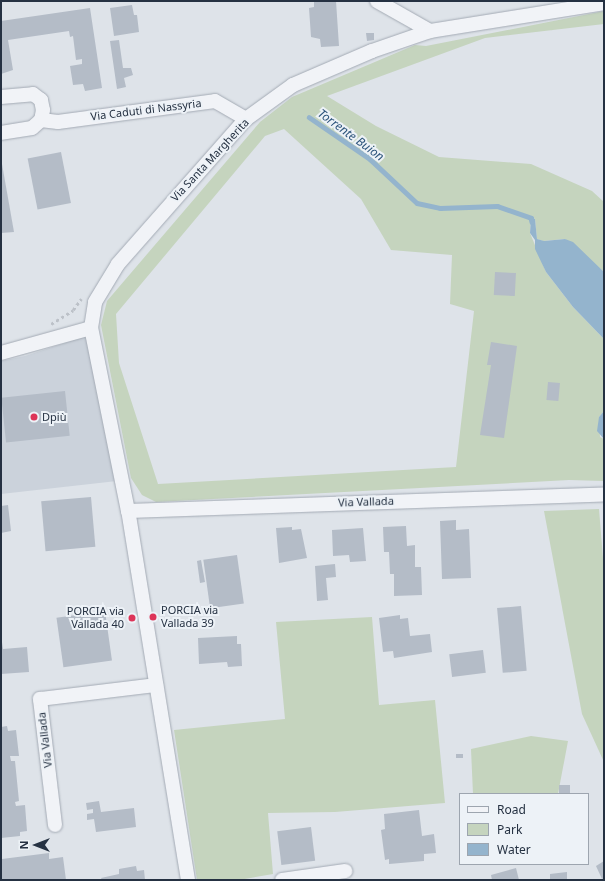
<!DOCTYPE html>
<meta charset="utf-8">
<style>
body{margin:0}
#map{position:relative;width:605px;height:881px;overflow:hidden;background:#dee3e9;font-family:"Noto Sans",sans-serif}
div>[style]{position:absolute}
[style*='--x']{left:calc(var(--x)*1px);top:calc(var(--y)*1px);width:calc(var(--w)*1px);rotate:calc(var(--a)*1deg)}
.built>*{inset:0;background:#cbd2db}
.green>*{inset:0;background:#c5d4be}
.water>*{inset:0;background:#94b4cd}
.stream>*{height:4.5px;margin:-2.25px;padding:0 2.25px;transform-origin:2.25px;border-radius:2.25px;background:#94b4cd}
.building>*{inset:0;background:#b4bcc7;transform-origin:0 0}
.path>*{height:2.5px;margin-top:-1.25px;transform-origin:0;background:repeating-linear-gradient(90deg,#bcc1c8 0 3px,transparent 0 6px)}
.roads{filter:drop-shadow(0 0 1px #a3aab4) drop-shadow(0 0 1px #a3aab4)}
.minor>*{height:14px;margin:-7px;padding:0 7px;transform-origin:7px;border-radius:7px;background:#f1f3f7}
.dots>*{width:11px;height:11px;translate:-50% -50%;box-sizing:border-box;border:2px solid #edf2f7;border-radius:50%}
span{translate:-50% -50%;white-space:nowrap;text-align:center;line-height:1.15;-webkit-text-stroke:4px #edf2f7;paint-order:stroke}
.street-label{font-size:11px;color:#253142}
.poi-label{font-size:11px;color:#253142}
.left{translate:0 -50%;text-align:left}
.right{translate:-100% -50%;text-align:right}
.water-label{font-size:12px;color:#2b537a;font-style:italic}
.frame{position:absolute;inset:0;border:2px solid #253142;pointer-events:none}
.legend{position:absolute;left:459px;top:793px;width:130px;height:72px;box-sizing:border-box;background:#edf2f7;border:1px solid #9da5af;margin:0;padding:5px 7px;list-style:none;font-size:12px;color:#253142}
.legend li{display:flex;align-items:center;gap:8px;height:20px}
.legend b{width:20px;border:1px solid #9da5af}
.north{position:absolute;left:16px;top:825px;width:40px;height:40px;-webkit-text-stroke:3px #edf2f7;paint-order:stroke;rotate:270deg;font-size:11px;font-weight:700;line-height:16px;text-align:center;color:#253142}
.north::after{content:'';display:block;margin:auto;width:14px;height:18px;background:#253142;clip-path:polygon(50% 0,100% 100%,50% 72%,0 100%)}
</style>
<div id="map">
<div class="built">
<div style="clip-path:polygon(86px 336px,117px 481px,1px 494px,1px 361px,25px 356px)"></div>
</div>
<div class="green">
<div style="clip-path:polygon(evenodd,604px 11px,604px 24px,485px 38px,327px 96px,376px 126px,439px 157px,531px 164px,592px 191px,604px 202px,604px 272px,565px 239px,543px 241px,537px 239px,535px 219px,531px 218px,530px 233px,546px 272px,573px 307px,604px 339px,604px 411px,599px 417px,600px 437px,604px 439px,604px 481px,569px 480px,156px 502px,142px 495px,131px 478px,101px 325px,107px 301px,260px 122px,292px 97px,415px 45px,426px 46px,604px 11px,284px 129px,361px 199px,391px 250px,452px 255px,450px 304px,474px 311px,456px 467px,158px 484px,119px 363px,116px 314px,265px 136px,284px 129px)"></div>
<div style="clip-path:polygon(599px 509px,604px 571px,604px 762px,582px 714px,544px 511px)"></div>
<div style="clip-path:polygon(372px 617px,379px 705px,435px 700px,445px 803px,335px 812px,268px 813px,273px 874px,239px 880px,197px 880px,174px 730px,285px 719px,276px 622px)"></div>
<div style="clip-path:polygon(531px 736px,568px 741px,558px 794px,473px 794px,471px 749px)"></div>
</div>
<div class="water">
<div style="clip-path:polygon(531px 218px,535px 219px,537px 239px,544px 241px,565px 239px,573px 242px,604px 272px,604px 339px,573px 307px,546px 272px,535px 249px,535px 240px,530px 233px)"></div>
<div style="clip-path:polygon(604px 411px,604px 439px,597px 431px,599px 417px)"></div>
</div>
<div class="stream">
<div style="--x:309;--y:117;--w:74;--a:34.5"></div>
<div style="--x:370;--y:159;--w:64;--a:43.1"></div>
<div style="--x:417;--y:203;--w:24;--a:12"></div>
<div style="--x:440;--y:208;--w:57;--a:-2"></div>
<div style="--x:497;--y:206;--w:36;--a:19"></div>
<div style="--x:531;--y:218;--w:4;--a:76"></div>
</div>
<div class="building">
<div style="clip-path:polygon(314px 1px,336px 1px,339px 46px,321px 47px,320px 39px,311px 37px,309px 8px,314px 7px)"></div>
<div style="clip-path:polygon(132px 5px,134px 15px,137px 15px,139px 32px,114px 36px,110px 8px)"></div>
<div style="clip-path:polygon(90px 8px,102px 88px,85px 91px,83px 84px,73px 85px,70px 66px,82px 64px,82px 59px,76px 60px,73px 36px,70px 37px,69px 31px,8px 40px,13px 70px,1px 74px,1px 21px)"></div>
<div style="clip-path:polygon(366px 33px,374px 33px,374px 40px,367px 41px)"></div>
<div style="clip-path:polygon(119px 40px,123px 68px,131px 68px,133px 75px,124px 78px,126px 87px,117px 89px,110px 41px)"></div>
<div style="left:61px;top:152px;width:52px;height:34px;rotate:79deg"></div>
<div style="clip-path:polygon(1px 164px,2px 164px,14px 232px,1px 233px)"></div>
<div style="left:495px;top:272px;width:21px;height:23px;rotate:3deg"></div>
<div style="clip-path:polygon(491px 342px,517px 346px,504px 438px,480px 435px,491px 365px,487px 365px)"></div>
<div style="left:548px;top:382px;width:12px;height:18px;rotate:5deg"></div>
<div style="left:65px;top:391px;width:45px;height:64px;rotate:84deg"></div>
<div style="left:91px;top:497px;width:50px;height:50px;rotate:85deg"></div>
<div style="clip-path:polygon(8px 505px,11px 531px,1px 533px,1px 506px)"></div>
<div style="clip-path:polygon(456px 520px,456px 530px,469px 529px,471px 578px,442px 579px,440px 521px)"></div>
<div style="clip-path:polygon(406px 526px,407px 546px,415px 545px,415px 567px,421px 567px,422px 595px,394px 596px,394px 574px,390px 574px,389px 552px,384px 552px,383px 527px)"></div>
<div style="clip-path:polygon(292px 527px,292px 530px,301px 529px,307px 558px,279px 563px,276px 528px)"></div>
<div style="clip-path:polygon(363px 528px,366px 561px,350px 562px,349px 555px,333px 556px,332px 530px)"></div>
<div style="left:237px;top:555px;width:49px;height:34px;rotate:82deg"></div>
<div style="clip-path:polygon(201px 560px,205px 582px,200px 583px,197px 561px)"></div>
<div style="clip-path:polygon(335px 564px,336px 577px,326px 578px,328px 600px,317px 601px,315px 566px)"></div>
<div style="left:521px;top:606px;width:65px;height:24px;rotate:85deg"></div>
<div style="left:105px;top:611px;width:50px;height:49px;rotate:82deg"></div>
<div style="clip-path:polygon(400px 615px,400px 619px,408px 618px,410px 636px,430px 634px,432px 652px,394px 658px,393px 651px,383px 652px,379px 618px)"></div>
<div style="clip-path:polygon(1px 635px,3px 649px,27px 647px,29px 672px,1px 674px)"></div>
<div style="clip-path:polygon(237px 636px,237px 644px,241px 644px,242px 666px,228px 667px,227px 662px,199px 664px,198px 638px)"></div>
<div style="left:483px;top:650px;width:23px;height:34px;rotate:83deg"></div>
<div style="clip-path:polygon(7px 726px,8px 731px,16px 730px,19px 756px,10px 756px,11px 761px,15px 761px,19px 801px,15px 802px,16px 806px,25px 805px,27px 831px,20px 832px,20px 836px,1px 838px,1px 727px)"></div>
<div style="left:456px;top:754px;width:7px;height:4px"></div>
<div style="left:559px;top:785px;width:11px;height:9px"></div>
<div style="clip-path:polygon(99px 801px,101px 812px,134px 808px,136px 827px,96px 832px,94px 819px,87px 820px,87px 814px,93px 813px,93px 809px,87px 810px,86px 803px)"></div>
<div style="clip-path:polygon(419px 810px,422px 836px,434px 834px,436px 853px,424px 854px,424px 861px,389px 864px,389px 859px,385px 860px,381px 830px,385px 829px,384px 814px)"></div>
<div style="left:311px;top:827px;width:34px;height:34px;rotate:83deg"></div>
<div style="clip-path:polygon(49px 853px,49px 859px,63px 857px,66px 880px,1px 880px,2px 859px)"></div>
<div style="clip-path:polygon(604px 861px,604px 878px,602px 879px,596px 866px)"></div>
<div style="clip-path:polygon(136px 866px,137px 871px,144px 870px,145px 880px,102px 880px,101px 878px,119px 874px,119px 869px)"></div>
<div style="clip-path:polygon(516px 868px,519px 880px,492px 880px,491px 875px)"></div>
<div style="clip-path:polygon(567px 872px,567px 880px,550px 880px,550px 874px)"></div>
</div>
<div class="path">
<div style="--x:51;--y:324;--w:26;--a:-32"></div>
<div style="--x:73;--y:310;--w:14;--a:-54"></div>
</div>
<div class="roads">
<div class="minor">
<div style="--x:377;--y:1;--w:61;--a:29.5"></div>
<div style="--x:1;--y:97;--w:32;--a:-5"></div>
<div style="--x:33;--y:94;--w:10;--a:37"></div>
<div style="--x:41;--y:100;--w:10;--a:79"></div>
<div style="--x:43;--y:110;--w:10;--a:101"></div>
<div style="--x:41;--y:120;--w:12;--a:138"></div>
<div style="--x:32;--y:128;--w:31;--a:171"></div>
<div style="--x:41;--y:120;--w:17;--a:7"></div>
<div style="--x:58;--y:122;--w:158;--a:-7.6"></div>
<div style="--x:215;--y:101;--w:36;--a:30"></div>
<div style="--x:1;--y:353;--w:93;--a:-15.5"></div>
<div style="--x:128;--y:511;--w:476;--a:-2"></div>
<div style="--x:55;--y:825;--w:127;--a:-96.8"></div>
<div style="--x:40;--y:699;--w:117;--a:-6.9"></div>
<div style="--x:188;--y:880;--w:374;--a:-99.2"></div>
<div style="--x:128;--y:511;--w:187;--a:-101.4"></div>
<div style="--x:91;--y:328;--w:26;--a:-81"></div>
<div style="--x:95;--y:302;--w:44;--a:-58.8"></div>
<div style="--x:118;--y:264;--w:193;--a:-48.6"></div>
<div style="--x:246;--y:119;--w:58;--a:-35.9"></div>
<div style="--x:293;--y:85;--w:86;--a:-23.3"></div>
<div style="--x:372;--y:51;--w:61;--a:-19"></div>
<div style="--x:430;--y:31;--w:176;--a:-9.1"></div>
<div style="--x:282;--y:880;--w:64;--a:-8.1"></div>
</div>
</div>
<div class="dots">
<div style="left:34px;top:417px;background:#dd3458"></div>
<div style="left:153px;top:617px;background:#dd3458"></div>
<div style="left:132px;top:618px;background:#dd3458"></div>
</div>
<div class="street-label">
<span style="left:146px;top:110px;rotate:-7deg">Via Caduti di Nassyria</span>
<span style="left:210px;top:160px;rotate:-47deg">Via Santa Margherita</span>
<span style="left:366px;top:502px;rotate:-2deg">Via Vallada</span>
<span style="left:45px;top:740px;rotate:-97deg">Via Vallada</span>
</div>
<div class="poi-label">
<span class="left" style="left:42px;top:417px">Dpiù</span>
<span class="left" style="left:161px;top:617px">PORCIA via<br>Vallada 39</span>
<span class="right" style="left:124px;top:618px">PORCIA via<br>Vallada 40</span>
</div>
<div class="water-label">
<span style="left:351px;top:135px;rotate:36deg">Torrente Buion</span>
</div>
<div class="frame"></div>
<ul class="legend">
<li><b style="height:5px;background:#f1f3f7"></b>Road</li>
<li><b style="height:11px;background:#c5d4be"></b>Park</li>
<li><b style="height:11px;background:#94b4cd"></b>Water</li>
</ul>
<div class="north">N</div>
</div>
